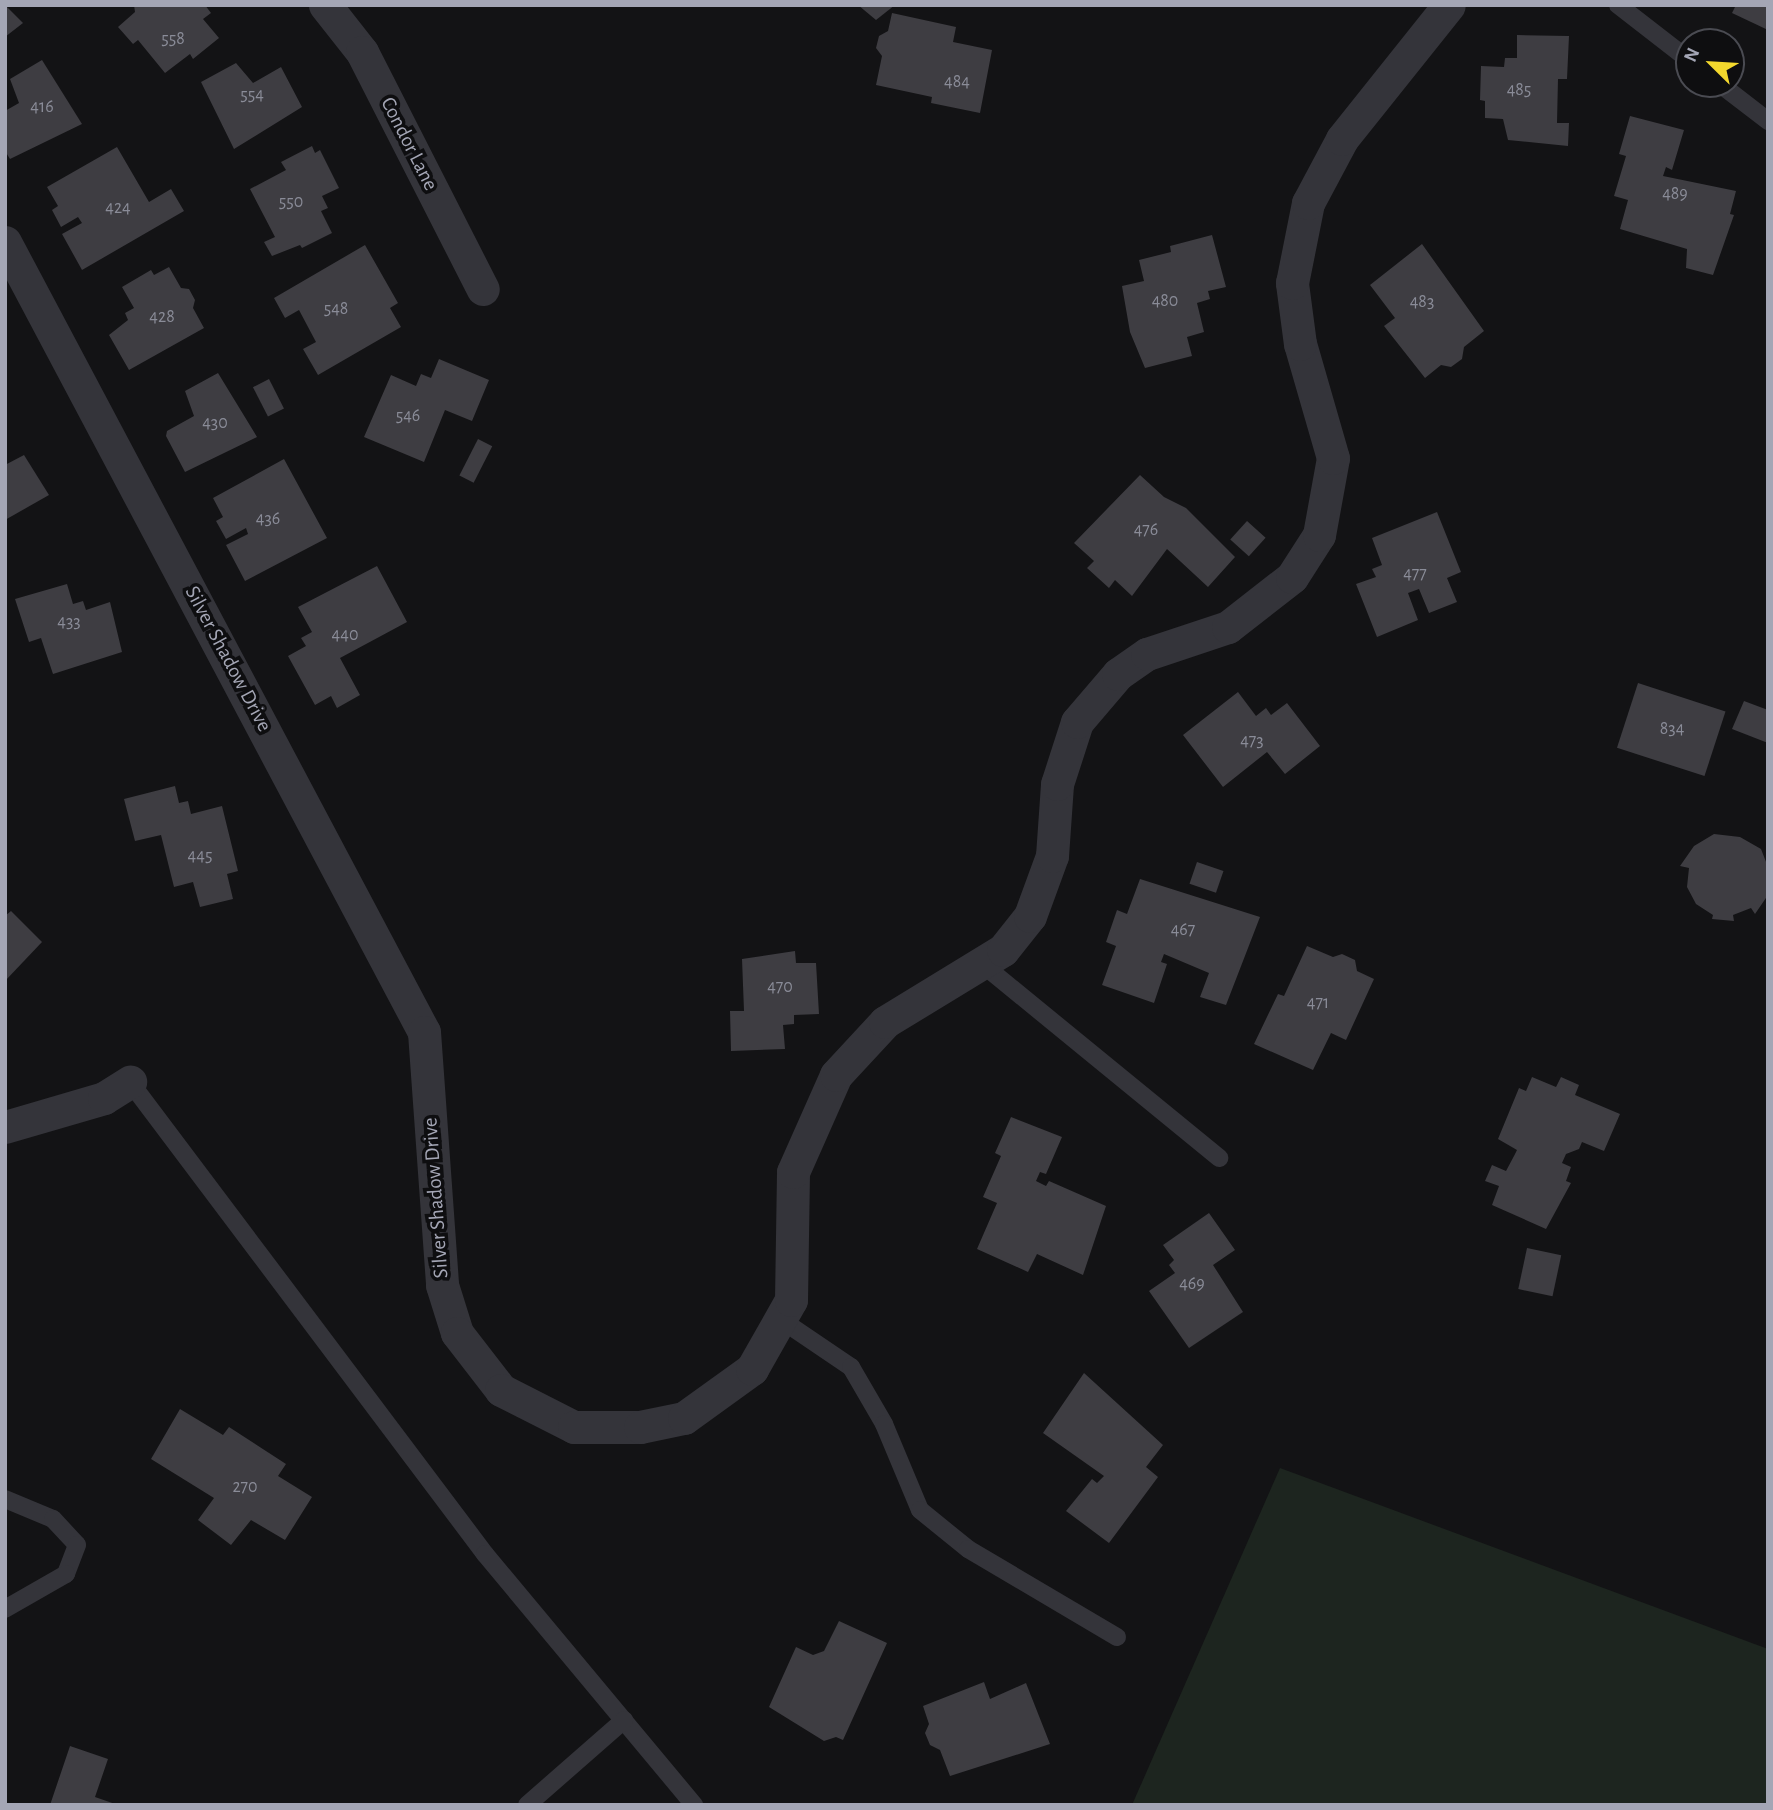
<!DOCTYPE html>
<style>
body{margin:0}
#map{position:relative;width:1773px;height:1810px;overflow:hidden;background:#131315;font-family:"Alegreya Sans",sans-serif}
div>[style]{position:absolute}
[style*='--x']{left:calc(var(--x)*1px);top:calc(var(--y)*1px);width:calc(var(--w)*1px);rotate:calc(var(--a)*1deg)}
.green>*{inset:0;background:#1d251f}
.building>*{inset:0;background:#3e3d42;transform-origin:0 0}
.service>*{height:18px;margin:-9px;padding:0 9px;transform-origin:9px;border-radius:9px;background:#34343a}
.minor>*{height:33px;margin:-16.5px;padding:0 16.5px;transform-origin:16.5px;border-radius:16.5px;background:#34343a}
span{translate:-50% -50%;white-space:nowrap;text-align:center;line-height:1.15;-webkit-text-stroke:7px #0e0e10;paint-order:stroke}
.number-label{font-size:18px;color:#8a8c98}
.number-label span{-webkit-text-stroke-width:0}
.street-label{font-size:21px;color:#a4a6b5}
.frame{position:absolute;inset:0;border:7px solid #a4a6b5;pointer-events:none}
.north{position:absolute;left:1675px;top:28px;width:70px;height:70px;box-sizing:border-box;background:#0e0e10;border:2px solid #4a4b52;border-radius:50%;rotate:294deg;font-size:19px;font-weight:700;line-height:28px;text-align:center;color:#a4a6b5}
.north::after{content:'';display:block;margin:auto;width:24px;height:32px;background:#f3d82d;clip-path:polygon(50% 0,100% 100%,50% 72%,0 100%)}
</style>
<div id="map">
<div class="green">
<div style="clip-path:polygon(1280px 1468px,1768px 1649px,1768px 1805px,1132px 1805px)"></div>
</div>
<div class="building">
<div style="clip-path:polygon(5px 5px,23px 23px,5px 37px)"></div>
<div style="clip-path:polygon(134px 5px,205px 5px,211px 13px,203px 19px,219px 38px,193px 59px,190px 54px,165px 73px,138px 40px,133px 44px,118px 27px,135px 12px)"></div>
<div style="clip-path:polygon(858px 5px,895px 5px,876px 20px)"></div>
<div style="clip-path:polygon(1736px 5px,1768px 5px,1768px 30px,1732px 13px)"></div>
<div style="clip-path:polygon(892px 13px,956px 27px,953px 42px,992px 50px,980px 113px,931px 103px,932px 97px,876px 85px,882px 56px,876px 48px,879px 36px,888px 31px)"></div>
<div style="clip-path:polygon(1517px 35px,1569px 36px,1567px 79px,1558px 79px,1557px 123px,1569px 123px,1568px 146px,1508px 140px,1503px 119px,1485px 118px,1485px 101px,1480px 100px,1481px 66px,1504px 67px,1505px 58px,1517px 58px)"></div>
<div style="clip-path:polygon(42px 60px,82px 124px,10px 159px,5px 151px,5px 111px,19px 103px,10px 79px)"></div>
<div style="clip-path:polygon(236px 63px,253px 83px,281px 67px,302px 107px,234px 149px,201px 82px)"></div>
<div style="clip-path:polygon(1630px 116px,1684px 130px,1672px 170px,1666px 167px,1663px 176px,1736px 191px,1730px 214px,1734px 215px,1713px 275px,1686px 268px,1687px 249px,1620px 229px,1628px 200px,1614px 196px,1626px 156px,1619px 154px)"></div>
<div style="clip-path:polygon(312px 146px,315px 153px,320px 150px,339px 188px,322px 196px,328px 208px,321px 211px,332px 233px,302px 248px,300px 245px,272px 256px,264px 242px,275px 237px,250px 189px,286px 170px,281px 162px)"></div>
<div style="clip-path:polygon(117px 147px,149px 202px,171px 189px,184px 211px,82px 270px,62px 234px,82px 223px,78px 217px,61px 227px,52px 210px,58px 206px,47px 187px)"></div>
<div style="clip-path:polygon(1212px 235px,1226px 287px,1208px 291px,1210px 299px,1197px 303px,1204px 332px,1187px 337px,1192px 356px,1145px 368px,1130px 332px,1122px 286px,1144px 281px,1139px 260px,1171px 252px,1170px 246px)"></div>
<div style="clip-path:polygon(1422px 244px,1484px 331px,1464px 347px,1462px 359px,1451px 367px,1441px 365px,1425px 378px,1384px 326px,1395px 318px,1370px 285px)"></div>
<div style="clip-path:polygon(365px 245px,398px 303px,390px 308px,401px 327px,318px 375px,303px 349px,316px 342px,299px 310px,285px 318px,274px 298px)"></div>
<div style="clip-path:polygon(169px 267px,181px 288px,189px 289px,195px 300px,193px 308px,204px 328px,129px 370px,109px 335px,128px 320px,125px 313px,134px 308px,122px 287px,151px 270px,154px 275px)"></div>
<div style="clip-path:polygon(439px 359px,489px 380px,472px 421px,445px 410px,424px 462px,364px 437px,391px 375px,416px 386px,421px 374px,431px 378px)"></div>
<div style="clip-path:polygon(218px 373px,257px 437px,185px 472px,166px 436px,167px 431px,194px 416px,185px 391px)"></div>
<div style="left:269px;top:379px;width:33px;height:18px;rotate:63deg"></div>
<div style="left:478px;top:439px;width:16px;height:41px;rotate:27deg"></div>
<div style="clip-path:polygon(24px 455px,49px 495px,5px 520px,5px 465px)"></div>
<div style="clip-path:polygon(284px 459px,327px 538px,245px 581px,226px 545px,248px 534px,246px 528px,226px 539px,216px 521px,223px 517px,213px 498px)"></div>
<div style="clip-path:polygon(1140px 475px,1164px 497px,1186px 508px,1235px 557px,1208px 587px,1167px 549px,1132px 596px,1115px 580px,1109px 588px,1087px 568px,1094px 561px,1074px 543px)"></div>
<div style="clip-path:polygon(1437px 512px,1461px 572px,1447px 578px,1457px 602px,1429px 613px,1419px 589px,1408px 593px,1418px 620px,1377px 637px,1356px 584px,1376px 577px,1372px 569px,1382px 565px,1372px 538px)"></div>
<div style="left:1247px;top:521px;width:25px;height:25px;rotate:42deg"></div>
<div style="clip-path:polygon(377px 566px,407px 622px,340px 658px,360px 695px,337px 708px,331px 696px,315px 705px,288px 656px,306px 646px,301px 638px,312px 632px,298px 607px)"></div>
<div style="clip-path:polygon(67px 584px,73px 604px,83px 601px,86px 610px,110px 602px,122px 652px,53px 674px,41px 638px,29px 642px,15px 599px)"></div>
<div style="left:1638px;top:683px;width:92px;height:68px;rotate:18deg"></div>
<div style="clip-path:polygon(1238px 692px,1256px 716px,1266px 708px,1271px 715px,1287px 703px,1320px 746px,1285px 774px,1267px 752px,1223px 787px,1183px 735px)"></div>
<div style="clip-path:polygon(1744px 701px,1768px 710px,1768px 743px,1732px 729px)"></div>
<div style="clip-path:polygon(175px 786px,179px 803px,188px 801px,191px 814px,222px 806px,238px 871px,227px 874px,233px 899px,200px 907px,193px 882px,174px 887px,161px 835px,135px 841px,124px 799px)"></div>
<div style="clip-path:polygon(1714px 834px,1740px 837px,1761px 849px,1768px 867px,1768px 895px,1755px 914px,1751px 908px,1733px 915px,1734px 921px,1712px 919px,1713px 915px,1696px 904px,1687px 887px,1689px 868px,1680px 866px,1694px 846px)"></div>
<div style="left:1197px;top:862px;width:28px;height:23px;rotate:19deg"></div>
<div style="clip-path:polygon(1140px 879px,1260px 917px,1226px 1005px,1200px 997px,1209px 973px,1164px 954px,1161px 962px,1167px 964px,1154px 1003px,1102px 985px,1116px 946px,1106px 942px,1117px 910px,1127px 914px)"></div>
<div style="clip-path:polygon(11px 911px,42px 942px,5px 981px,5px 916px)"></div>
<div style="clip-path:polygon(1307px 946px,1333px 957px,1342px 954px,1355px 960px,1357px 971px,1374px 979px,1346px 1040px,1331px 1033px,1313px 1070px,1254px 1044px,1278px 994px,1284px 996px)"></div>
<div style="clip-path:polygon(795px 951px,796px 963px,816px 963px,819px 1014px,794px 1015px,794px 1024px,783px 1025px,785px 1049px,731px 1051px,730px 1011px,744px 1011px,742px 959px)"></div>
<div style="clip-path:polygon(1532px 1077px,1556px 1087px,1561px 1077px,1579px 1085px,1575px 1095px,1620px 1114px,1604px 1151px,1582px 1142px,1579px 1149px,1566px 1154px,1562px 1163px,1571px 1167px,1566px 1181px,1571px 1183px,1546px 1229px,1492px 1205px,1499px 1186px,1485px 1181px,1492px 1165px,1506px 1171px,1514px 1156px,1517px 1150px,1498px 1139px,1519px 1088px,1526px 1091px)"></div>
<div style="clip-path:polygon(1011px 1117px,1062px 1137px,1046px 1174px,1040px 1172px,1036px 1181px,1046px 1186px,1049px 1181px,1106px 1206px,1083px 1275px,1037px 1254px,1028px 1272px,977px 1249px,997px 1203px,983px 1197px,1001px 1156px,995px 1153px)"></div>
<div style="clip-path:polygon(1209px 1213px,1235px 1250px,1213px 1265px,1243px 1312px,1189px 1348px,1149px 1291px,1175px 1273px,1169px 1265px,1174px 1260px,1163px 1245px)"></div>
<div style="left:1527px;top:1248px;width:35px;height:42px;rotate:12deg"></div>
<div style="clip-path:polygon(1084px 1373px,1163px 1445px,1146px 1467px,1158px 1477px,1109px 1543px,1066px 1511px,1092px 1479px,1097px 1483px,1104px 1476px,1043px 1433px)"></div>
<div style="clip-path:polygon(180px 1409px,223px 1435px,229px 1427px,286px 1464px,278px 1476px,312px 1497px,285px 1540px,251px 1520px,231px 1545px,198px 1520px,214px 1498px,151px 1459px)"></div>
<div style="clip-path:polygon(839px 1621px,887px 1643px,843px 1740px,836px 1737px,824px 1741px,769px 1707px,796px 1647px,813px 1655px,824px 1651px)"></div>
<div style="clip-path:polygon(984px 1682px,990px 1699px,1026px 1683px,1050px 1744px,950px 1776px,940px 1750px,930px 1745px,925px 1733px,929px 1724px,923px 1706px)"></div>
<div style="clip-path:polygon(70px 1746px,108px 1759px,95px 1797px,118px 1805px,50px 1805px)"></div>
</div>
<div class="service">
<div style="--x:1618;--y:5;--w:90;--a:37.8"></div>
<div style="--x:1720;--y:84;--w:61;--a:37.6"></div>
<div style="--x:981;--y:963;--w:308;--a:39.3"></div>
<div style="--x:130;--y:1082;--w:591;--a:53.05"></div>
<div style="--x:485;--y:1554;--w:327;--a:50.2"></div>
<div style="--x:780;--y:1319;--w:86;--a:34.1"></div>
<div style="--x:851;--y:1367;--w:66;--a:59.9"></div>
<div style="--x:884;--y:1424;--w:93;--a:67.3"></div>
<div style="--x:920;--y:1510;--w:62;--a:39.1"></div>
<div style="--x:968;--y:1549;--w:173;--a:30.6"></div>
<div style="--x:5;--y:1499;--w:52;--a:22.6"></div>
<div style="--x:53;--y:1519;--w:35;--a:47"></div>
<div style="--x:77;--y:1545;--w:31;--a:111"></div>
<div style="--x:66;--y:1574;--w:70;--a:150.2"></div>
<div style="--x:527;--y:1805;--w:129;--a:-41.2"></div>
</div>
<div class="minor">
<div style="--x:325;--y:5;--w:60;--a:51.8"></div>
<div style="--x:362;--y:52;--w:266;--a:63"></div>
<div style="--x:5;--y:242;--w:894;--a:62.06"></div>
<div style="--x:424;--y:1032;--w:254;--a:85.9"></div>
<div style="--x:442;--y:1285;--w:50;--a:72.6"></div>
<div style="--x:457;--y:1333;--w:72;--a:52.3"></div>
<div style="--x:501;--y:1390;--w:82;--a:26.9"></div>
<div style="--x:574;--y:1427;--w:66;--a:0"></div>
<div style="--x:640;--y:1427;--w:45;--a:-11.6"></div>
<div style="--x:684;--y:1418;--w:84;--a:-35.8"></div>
<div style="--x:752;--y:1369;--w:79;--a:-60.5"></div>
<div style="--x:791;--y:1300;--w:128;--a:-89.1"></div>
<div style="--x:793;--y:1172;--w:106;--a:-66.1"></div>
<div style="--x:836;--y:1075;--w:72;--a:-47.2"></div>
<div style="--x:885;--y:1022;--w:138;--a:-31.4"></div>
<div style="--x:1003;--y:950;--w:43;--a:-51.5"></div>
<div style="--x:1030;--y:916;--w:64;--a:-69.9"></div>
<div style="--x:1052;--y:856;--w:72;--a:-86"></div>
<div style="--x:1057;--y:784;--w:65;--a:-72.1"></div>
<div style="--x:1077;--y:722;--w:63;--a:-49.5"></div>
<div style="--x:1118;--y:674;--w:35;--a:-35"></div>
<div style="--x:1147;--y:654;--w:85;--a:-18.4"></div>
<div style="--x:1228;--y:627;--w:81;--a:-38"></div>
<div style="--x:1292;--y:577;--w:50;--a:-57.3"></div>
<div style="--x:1319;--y:535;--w:78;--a:-79.7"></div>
<div style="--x:1333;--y:458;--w:119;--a:-106.1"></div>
<div style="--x:1300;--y:344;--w:62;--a:-97.5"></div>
<div style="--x:1292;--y:283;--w:82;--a:-78.7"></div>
<div style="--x:1308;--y:203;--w:72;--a:-62"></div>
<div style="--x:1342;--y:139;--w:171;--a:-51.4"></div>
<div style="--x:5;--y:1127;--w:103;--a:-16.3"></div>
<div style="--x:104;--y:1098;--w:31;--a:-32"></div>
</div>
<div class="number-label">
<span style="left:173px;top:39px">558</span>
<span style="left:957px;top:82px">484</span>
<span style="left:1519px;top:90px">485</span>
<span style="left:252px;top:95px">554</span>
<span style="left:42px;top:107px">416</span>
<span style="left:1675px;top:194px">489</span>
<span style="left:291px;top:202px">550</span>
<span style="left:118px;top:208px">424</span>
<span style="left:1165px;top:301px">480</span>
<span style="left:1422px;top:302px">483</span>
<span style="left:336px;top:309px">548</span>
<span style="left:162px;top:317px">428</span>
<span style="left:408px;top:416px">546</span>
<span style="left:215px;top:423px">430</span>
<span style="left:268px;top:519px">436</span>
<span style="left:1146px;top:530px">476</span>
<span style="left:1415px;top:574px">477</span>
<span style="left:69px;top:622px">433</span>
<span style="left:345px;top:635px">440</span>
<span style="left:1672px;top:729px">834</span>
<span style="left:1252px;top:741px">473</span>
<span style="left:200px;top:856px">445</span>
<span style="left:1183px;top:930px">467</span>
<span style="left:780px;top:987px">470</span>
<span style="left:1318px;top:1003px">471</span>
<span style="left:1192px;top:1284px">469</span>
<span style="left:245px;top:1487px">270</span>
</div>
<div class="street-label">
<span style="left:409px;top:144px;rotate:63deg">Condor Lane</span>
<span style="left:228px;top:659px;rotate:62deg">Silver Shadow Drive</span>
<span style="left:436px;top:1198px;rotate:-94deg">Silver Shadow Drive</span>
</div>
<div class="frame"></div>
<div class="north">N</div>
</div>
